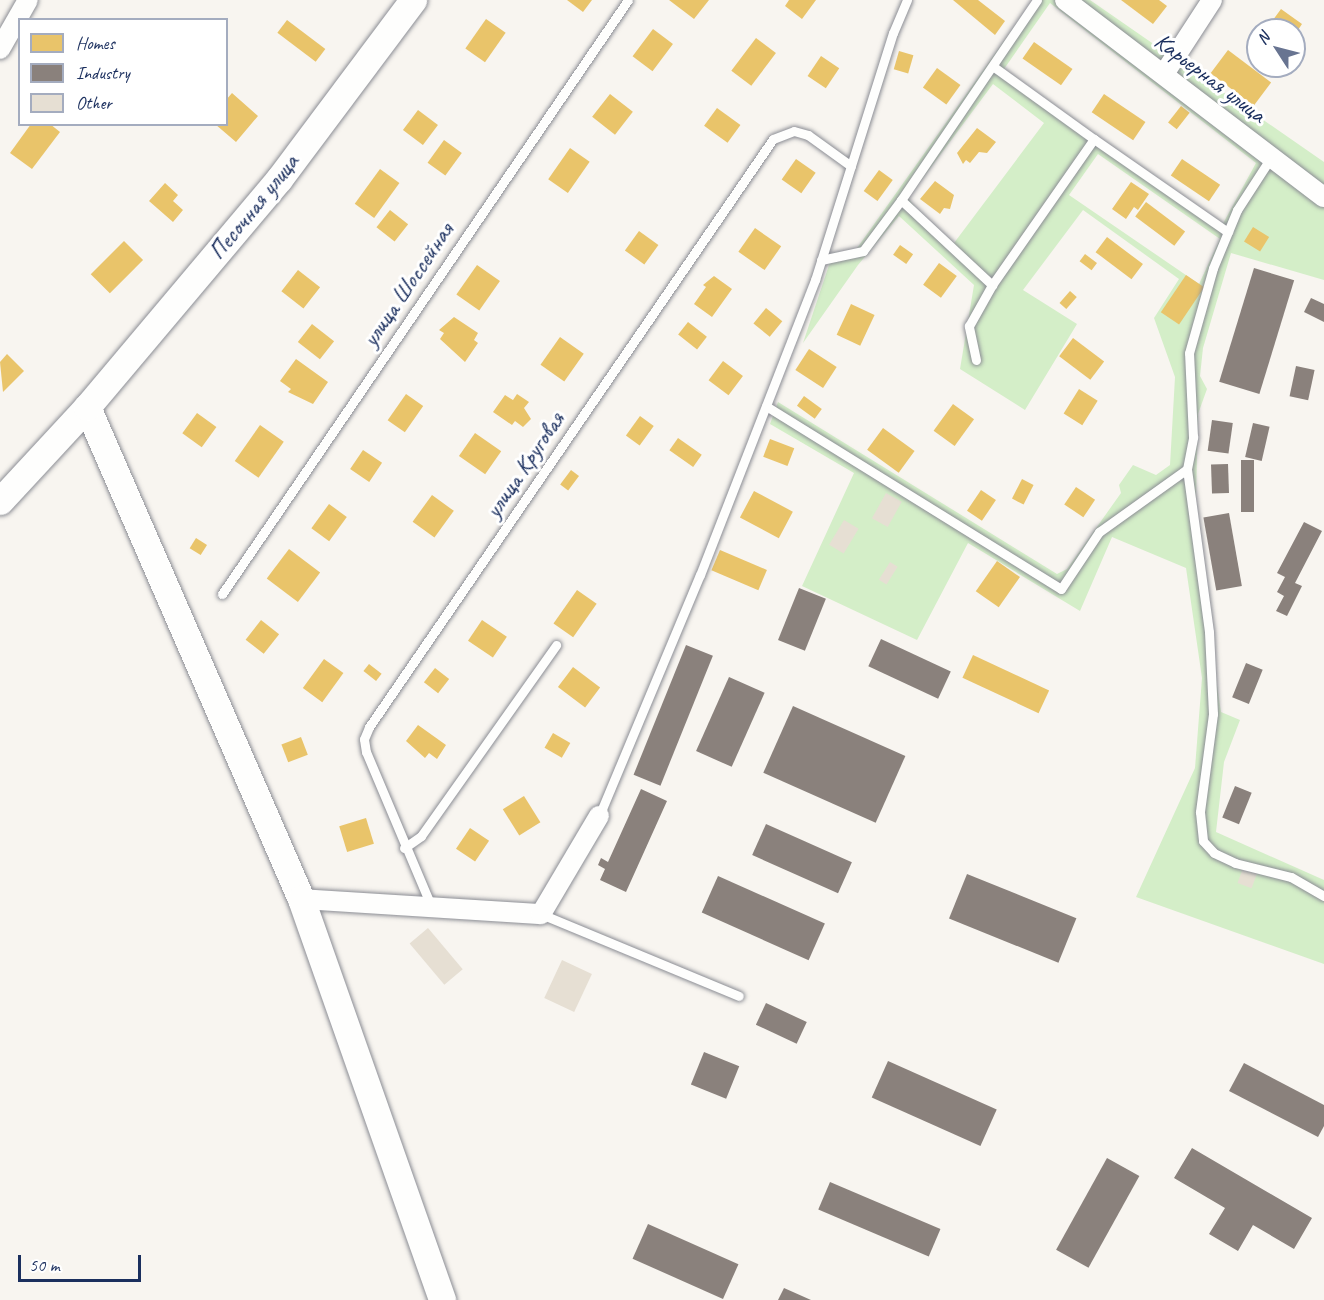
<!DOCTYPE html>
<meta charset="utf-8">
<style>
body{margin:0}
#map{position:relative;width:1324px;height:1300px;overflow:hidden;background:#f8f5f0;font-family:Caveat,sans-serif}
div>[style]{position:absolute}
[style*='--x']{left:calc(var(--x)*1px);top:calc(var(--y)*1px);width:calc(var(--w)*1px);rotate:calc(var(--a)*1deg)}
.green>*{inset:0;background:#d4eec8}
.homes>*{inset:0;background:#e9c46a;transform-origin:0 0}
.industry>*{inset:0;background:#8a817c;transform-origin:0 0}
.building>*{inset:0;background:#e6dfd3;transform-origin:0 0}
.roads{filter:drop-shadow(0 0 2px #8b8d94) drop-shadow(0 0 2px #8b8d94)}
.lane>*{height:9px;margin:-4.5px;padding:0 4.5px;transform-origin:4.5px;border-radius:4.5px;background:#fefefd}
.street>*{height:20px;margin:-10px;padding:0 10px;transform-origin:10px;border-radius:10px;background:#fefefd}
.secondary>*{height:27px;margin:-13.5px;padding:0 13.5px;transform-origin:13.5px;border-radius:13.5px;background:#fefefd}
span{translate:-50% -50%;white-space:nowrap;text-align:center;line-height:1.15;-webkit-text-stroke:6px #fff;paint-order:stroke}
.street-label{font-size:24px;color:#1b2f5e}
.legend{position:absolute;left:18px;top:18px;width:210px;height:108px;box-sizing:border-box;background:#fff;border:2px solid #a4acbf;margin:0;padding:8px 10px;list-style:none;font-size:18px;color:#1b2f5e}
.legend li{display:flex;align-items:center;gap:12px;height:30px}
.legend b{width:30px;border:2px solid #a4acbf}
.north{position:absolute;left:1246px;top:18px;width:60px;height:60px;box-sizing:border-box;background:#fff;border:2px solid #a4acbf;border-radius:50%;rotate:306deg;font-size:16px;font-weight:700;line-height:24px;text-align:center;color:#1b2f5e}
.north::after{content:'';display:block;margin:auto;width:21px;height:27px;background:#687491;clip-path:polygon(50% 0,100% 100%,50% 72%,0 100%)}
.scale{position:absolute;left:18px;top:1255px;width:123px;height:27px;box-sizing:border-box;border:3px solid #1b2f5e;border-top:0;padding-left:8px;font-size:18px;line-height:21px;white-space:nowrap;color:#1b2f5e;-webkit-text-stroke:4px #fff;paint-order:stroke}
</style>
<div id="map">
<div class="green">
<div style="clip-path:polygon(evenodd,1033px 0,1090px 0,1324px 162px,1324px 280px,1231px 253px,1203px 348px,1200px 376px,1207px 389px,1198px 414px,1195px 541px,1221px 712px,1240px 720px,1224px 762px,1216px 832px,1324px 880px,1324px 964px,1136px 897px,1195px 768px,1202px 678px,1186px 568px,1112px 537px,1080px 611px,968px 543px,917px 640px,802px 586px,854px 473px,770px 424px,778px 402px,1057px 574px,1067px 569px,1121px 493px,1119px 485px,1133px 465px,1156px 475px,1170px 465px,1175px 377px,1154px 318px,1179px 279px,1083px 210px,1023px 290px,1077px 324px,1025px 410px,960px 369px,974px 285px,899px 216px,858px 265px,803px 343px,833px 253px,855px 251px,1033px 0,1050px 3px,1256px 163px,1220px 229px,1004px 69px,1050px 3px,1033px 0,993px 84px,1044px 123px,954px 243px,923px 217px,908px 198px,993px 84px,1033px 0,1098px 154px,1220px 239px,1199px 284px,1069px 195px,1098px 154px)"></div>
</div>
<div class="homes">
<div style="clip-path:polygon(567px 0,592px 0,583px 12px)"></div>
<div style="clip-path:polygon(669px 0,709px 0,694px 19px)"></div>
<div style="clip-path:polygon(789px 0,816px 0,802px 19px,785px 6px)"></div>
<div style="clip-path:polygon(953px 0,978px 0,1005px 21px,995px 35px)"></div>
<div style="clip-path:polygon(1121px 0,1159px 0,1167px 6px,1153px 24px)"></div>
<div style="clip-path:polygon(1281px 9px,1302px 24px,1294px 36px,1294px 30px,1279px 30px,1270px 24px)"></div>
<div style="left:486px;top:19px;width:24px;height:36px;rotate:35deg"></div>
<div style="left:287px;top:20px;width:48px;height:16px;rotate:37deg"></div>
<div style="left:653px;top:29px;width:25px;height:34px;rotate:37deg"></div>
<div style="left:756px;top:38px;width:25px;height:41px;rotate:37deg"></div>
<div style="left:1034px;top:42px;width:47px;height:20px;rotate:35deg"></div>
<div style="left:1228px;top:50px;width:54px;height:29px;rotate:37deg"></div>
<div style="left:899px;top:51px;width:15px;height:19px;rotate:16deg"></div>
<div style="left:821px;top:56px;width:22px;height:24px;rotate:34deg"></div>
<div style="left:937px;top:68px;width:29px;height:24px;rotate:36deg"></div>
<div style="clip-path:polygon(232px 93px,258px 116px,236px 142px,215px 124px,226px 124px,226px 100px)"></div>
<div style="left:610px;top:94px;width:29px;height:29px;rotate:38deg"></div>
<div style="left:1104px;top:94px;width:50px;height:22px;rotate:34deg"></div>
<div style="left:1181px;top:106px;width:11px;height:21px;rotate:38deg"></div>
<div style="left:717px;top:108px;width:29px;height:22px;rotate:36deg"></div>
<div style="left:418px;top:110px;width:25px;height:25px;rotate:37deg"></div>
<div style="clip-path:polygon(31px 124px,50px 124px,60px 132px,32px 169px,10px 153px)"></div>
<div style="clip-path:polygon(977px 128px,996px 142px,987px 153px,979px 152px,970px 163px,966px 160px,963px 164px,957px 153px)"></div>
<div style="left:444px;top:140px;width:22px;height:28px;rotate:36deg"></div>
<div style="left:570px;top:148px;width:24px;height:38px;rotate:35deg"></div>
<div style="left:796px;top:159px;width:24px;height:25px;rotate:35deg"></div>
<div style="left:1182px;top:159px;width:46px;height:20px;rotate:34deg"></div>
<div style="left:380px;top:169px;width:24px;height:43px;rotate:36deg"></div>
<div style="left:879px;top:170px;width:17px;height:26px;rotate:36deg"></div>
<div style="clip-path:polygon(935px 181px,954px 195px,950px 209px,944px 208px,940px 214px,920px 199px)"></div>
<div style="clip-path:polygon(1131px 182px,1149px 194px,1138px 210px,1134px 207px,1126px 219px,1112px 209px)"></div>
<div style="clip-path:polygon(165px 183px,178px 195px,173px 201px,183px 210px,173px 222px,149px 201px)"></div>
<div style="left:1146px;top:202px;width:49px;height:18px;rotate:37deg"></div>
<div style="left:390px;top:210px;width:23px;height:22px;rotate:38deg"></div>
<div style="left:1253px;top:227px;width:19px;height:17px;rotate:32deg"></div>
<div style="left:755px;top:228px;width:32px;height:29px;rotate:35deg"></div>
<div style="left:639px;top:231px;width:24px;height:24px;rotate:36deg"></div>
<div style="left:1107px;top:237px;width:45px;height:19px;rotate:37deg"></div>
<div style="left:124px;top:241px;width:27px;height:47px;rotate:45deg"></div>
<div style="left:900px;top:245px;width:16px;height:12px;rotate:35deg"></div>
<div style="left:1085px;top:254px;width:15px;height:9px;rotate:37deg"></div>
<div style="left:939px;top:263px;width:22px;height:27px;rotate:36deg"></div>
<div style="left:477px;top:265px;width:28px;height:36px;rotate:35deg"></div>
<div style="left:298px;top:270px;width:28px;height:27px;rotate:38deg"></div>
<div style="left:1186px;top:275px;width:22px;height:45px;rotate:34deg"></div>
<div style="clip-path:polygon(714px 276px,732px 289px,712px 317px,694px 304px,706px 287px,703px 285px)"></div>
<div style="left:1070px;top:291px;width:9px;height:16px;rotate:41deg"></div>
<div style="left:851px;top:304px;width:26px;height:34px;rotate:25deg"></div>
<div style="left:766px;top:308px;width:21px;height:20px;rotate:39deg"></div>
<div style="clip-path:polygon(454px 317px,478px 333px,474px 340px,478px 343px,465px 362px,440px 339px,444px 333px,439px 330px)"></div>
<div style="left:688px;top:322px;width:24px;height:16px;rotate:38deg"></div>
<div style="left:312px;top:324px;width:28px;height:23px;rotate:38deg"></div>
<div style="left:560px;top:337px;width:29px;height:34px;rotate:35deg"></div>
<div style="left:1073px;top:338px;width:39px;height:23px;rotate:37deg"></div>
<div style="left:809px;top:349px;width:33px;height:25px;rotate:33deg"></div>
<div style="clip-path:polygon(7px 354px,24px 371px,3px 392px,0 362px)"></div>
<div style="clip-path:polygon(296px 359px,328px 382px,313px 404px,288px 392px,291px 389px,280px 381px)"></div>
<div style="left:723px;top:361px;width:25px;height:24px;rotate:37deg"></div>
<div style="left:1079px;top:389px;width:22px;height:29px;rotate:32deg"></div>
<div style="left:406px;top:394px;width:21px;height:32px;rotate:35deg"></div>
<div style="clip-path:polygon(517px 394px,529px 402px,524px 408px,531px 419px,523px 427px,515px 421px,512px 425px,493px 412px,505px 395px,513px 400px)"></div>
<div style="left:804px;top:396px;width:22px;height:12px;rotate:36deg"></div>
<div style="left:953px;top:404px;width:26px;height:33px;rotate:36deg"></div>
<div style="left:197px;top:413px;width:24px;height:25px;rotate:36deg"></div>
<div style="left:640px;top:416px;width:17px;height:24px;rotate:36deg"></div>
<div style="left:260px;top:425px;width:29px;height:44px;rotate:35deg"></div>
<div style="left:883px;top:428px;width:39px;height:27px;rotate:36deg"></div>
<div style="left:475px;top:433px;width:32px;height:28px;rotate:35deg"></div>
<div style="left:678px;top:438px;width:29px;height:15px;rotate:35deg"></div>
<div style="left:770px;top:439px;width:26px;height:19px;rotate:21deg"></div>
<div style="left:363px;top:450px;width:23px;height:23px;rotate:34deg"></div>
<div style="left:571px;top:470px;width:10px;height:18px;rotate:37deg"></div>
<div style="left:1022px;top:479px;width:13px;height:22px;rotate:27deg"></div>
<div style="left:1076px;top:487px;width:23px;height:21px;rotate:34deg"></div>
<div style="left:981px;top:490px;width:18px;height:25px;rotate:34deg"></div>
<div style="left:754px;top:491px;width:44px;height:30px;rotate:28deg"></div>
<div style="left:432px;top:495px;width:27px;height:33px;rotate:36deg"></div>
<div style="left:329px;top:504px;width:22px;height:30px;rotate:36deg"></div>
<div style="left:196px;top:538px;width:13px;height:12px;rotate:32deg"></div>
<div style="left:289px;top:549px;width:39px;height:37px;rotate:37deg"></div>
<div style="left:720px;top:550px;width:51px;height:22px;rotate:23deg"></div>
<div style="left:997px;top:561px;width:28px;height:37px;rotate:35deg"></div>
<div style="left:577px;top:590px;width:24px;height:41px;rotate:35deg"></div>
<div style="left:261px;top:620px;width:23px;height:25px;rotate:38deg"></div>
<div style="left:482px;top:620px;width:30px;height:25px;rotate:34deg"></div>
<div style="left:973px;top:655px;width:84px;height:25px;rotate:25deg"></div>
<div style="left:324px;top:659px;width:24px;height:36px;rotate:36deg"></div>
<div style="left:369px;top:664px;width:16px;height:9px;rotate:38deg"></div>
<div style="left:573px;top:667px;width:34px;height:25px;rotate:37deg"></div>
<div style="left:435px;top:668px;width:18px;height:18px;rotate:38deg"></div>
<div style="clip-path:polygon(418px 725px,446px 745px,437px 759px,429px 753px,425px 758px,406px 741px)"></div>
<div style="left:553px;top:733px;width:20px;height:17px;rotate:30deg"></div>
<div style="left:301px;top:737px;width:19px;height:21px;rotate:69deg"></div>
<div style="left:524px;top:796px;width:31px;height:25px;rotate:58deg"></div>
<div style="left:366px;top:818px;width:27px;height:28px;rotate:73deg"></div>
<div style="left:470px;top:828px;width:23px;height:25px;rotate:34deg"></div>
</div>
<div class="industry">
<div style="left:1254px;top:268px;width:42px;height:119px;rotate:17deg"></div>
<div style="clip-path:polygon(1311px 298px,1324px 304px,1324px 322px,1304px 312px)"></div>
<div style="left:1296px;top:366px;width:19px;height:31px;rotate:12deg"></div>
<div style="left:1212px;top:420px;width:21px;height:31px;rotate:8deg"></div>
<div style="left:1253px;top:423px;width:17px;height:35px;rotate:13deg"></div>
<div style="left:1241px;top:460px;width:13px;height:52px"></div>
<div style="left:1228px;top:464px;width:29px;height:17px;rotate:88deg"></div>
<div style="left:1229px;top:513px;width:74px;height:26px;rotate:80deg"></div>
<div style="clip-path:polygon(1304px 522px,1322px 531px,1295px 583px,1302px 586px,1287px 616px,1276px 611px,1284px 596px,1277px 592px,1285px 577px,1277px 573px)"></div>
<div style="left:799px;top:588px;width:29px;height:56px;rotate:22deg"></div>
<div style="left:881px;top:639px;width:77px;height:30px;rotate:25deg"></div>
<div style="left:686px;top:645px;width:29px;height:140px;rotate:22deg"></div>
<div style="left:1246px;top:663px;width:18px;height:37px;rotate:22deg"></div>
<div style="left:729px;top:677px;width:39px;height:81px;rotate:24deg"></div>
<div style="left:793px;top:706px;width:123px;height:73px;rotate:24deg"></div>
<div style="left:1235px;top:786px;width:18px;height:34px;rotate:22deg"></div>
<div style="clip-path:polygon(641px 789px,667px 801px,626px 892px,600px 880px,605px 869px,598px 865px,601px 858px,608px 862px)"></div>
<div style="left:766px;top:824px;width:94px;height:34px;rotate:24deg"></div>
<div style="left:967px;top:874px;width:118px;height:48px;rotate:22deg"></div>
<div style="left:718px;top:876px;width:117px;height:40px;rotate:24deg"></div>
<div style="left:766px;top:1003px;width:45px;height:24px;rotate:25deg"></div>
<div style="left:704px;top:1052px;width:38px;height:35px;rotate:22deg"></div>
<div style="left:888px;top:1061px;width:119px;height:40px;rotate:24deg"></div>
<div style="clip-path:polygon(1244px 1063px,1324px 1105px,1324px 1126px,1318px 1137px,1229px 1091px)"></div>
<div style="clip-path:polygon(1192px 1148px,1312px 1218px,1294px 1249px,1253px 1225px,1238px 1251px,1209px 1234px,1225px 1208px,1174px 1178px)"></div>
<div style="left:1107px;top:1158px;width:37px;height:105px;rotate:29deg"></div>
<div style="left:830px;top:1182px;width:120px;height:30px;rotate:23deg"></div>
<div style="left:648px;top:1224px;width:99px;height:38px;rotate:24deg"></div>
<div style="clip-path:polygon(784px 1288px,811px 1300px,778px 1300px)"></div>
</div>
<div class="building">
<div style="left:886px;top:493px;width:18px;height:29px;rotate:29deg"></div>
<div style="left:844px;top:520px;width:17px;height:29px;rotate:31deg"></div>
<div style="left:890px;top:562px;width:9px;height:21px;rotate:32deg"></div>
<div style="left:1243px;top:868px;width:15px;height:16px;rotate:20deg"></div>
<div style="left:428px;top:928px;width:54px;height:24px;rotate:50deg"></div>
<div style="left:562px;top:960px;width:33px;height:42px;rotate:25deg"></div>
</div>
<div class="roads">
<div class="lane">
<div style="--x:1037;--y:0;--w:242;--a:124.2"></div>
<div style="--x:901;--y:200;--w:125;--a:43"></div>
<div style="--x:992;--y:285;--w:178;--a:-55.1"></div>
<div style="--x:1094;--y:139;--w:163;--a:34.8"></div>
<div style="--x:994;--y:67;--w:123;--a:35.8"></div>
<div style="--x:821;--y:260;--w:43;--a:-12.1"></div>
<div style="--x:863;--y:251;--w:64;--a:-53.3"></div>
<div style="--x:976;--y:360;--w:35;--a:-102"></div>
<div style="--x:969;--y:326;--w:47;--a:-60.7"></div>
<div style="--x:766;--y:406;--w:347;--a:31.8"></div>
<div style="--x:1061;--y:589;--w:69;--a:-56.3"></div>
<div style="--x:1099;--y:532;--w:108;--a:-35.6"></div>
<div style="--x:1187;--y:469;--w:33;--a:-79"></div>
<div style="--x:1193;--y:437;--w:84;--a:-92.7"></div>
<div style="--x:1189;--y:353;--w:88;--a:-74.2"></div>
<div style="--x:1213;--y:268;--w:63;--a:-67.5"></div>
<div style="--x:1237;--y:210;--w:64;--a:-57.1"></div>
<div style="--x:1187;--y:469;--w:164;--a:82.3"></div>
<div style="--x:1209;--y:632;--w:82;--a:87.2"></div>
<div style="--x:1213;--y:714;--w:99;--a:97.6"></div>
<div style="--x:1200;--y:812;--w:29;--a:84"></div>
<div style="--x:1203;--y:841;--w:16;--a:47"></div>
<div style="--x:1214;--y:853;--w:23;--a:25"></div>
<div style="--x:1235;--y:863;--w:58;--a:14"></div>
<div style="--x:1291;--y:877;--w:38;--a:30"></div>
<div style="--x:222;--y:594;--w:719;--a:-55.65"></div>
<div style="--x:599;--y:816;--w:261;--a:-67.3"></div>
<div style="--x:700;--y:575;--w:317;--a:-68.7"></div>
<div style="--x:815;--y:280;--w:259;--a:-72.5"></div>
<div style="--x:893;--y:33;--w:36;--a:-67"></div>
<div style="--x:404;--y:848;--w:21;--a:-35"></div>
<div style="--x:421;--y:836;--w:234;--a:-54.7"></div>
<div style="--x:432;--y:908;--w:169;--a:-112.9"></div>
<div style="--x:366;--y:752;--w:13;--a:-99"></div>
<div style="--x:364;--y:739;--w:13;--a:-67"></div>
<div style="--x:369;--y:727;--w:713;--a:-55.51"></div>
<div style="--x:773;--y:139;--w:22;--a:-21"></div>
<div style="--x:794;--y:131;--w:15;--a:16"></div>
<div style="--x:808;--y:135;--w:53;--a:35.8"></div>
<div style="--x:541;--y:914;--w:214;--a:22.5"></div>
</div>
<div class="street">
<div style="--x:1065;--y:0;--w:325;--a:37.3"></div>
<div style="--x:0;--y:49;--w:56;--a:-60.3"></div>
<div style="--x:1164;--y:74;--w:88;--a:-57"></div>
<div style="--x:301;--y:899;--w:240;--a:3.6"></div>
<div style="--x:541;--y:914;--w:114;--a:-59.4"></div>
</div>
<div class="secondary">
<div style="--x:87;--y:407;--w:537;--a:66.49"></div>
<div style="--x:301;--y:899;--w:425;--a:70.6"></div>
<div style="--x:0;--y:501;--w:128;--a:-47.2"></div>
<div style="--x:87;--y:407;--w:298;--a:-49.9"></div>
<div style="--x:279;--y:179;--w:224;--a:-53.2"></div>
</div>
</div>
<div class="street-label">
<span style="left:1210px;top:78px;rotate:37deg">Карьерная улица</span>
<span style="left:254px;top:207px;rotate:-51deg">Песочная улица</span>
<span style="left:408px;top:285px;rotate:-56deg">улица Шоссейная</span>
<span style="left:525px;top:465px;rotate:-56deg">улица Круговая</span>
</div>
<ul class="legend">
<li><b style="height:16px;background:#e9c46a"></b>Homes</li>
<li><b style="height:16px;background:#8a817c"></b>Industry</li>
<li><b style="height:16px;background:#e6dfd3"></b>Other</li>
</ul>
<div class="north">N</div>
<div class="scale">50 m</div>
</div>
